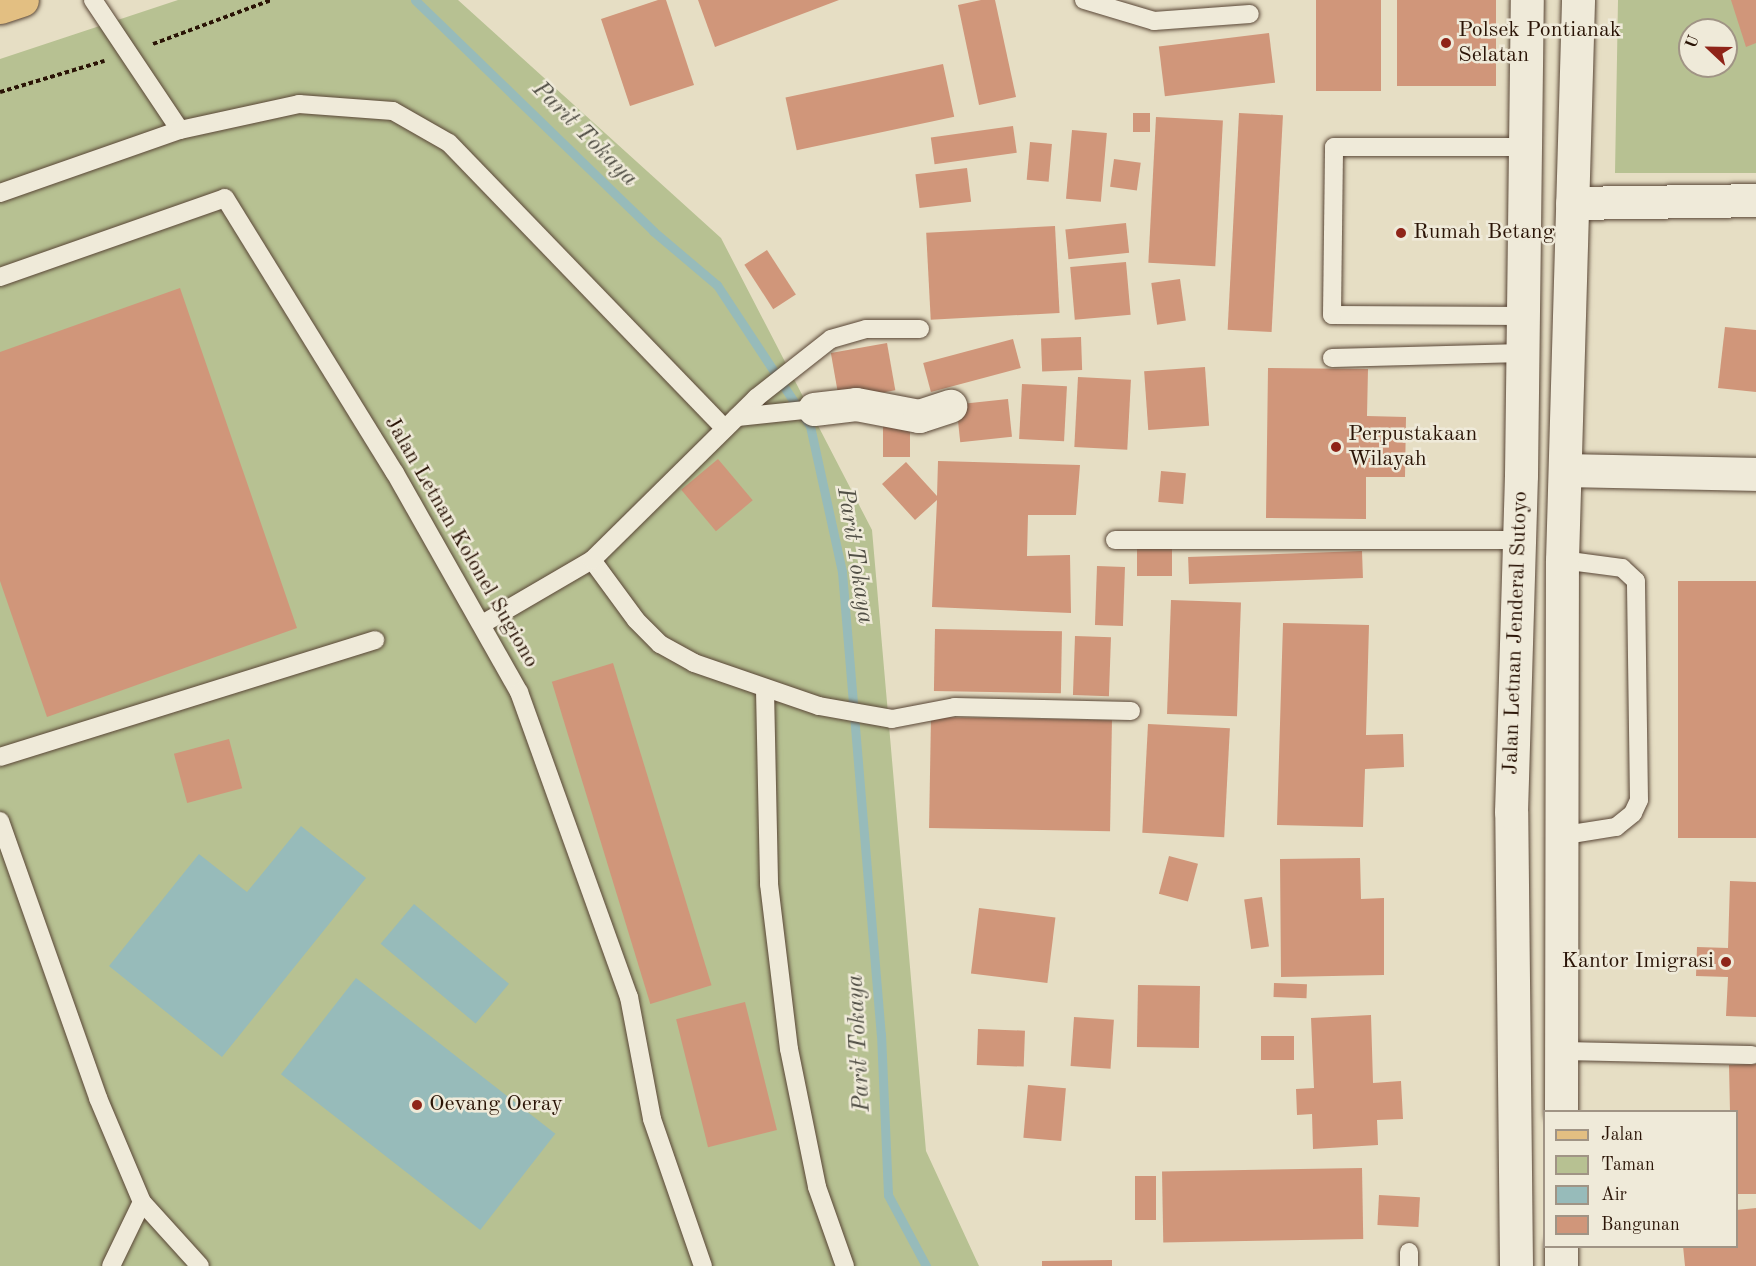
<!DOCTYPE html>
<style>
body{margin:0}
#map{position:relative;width:1756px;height:1266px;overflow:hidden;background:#e6dec4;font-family:"Old Standard TT",serif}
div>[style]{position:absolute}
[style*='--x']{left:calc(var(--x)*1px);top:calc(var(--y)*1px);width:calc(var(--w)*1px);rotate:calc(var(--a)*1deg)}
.green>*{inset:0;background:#b7c192}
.water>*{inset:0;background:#97bbba;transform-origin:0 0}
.stream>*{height:9px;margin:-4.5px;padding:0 4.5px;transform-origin:4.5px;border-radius:4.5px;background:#97bbba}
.building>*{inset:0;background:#d0967a;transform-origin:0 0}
.path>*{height:4px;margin-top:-2px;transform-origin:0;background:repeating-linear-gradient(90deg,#2a1406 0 4.5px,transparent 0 7.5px)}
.roads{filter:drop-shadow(0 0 2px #594636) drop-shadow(0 0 2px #594636)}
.lane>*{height:18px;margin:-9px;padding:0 9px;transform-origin:9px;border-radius:9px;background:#efead9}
.street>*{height:33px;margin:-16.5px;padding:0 16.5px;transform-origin:16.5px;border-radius:16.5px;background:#efead9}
.secondary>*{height:33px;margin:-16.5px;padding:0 16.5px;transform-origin:16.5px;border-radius:16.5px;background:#efead9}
.primary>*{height:33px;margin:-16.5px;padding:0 16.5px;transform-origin:16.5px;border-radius:16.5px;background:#e3bf82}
.dots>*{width:16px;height:16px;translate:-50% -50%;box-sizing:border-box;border:3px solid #efead9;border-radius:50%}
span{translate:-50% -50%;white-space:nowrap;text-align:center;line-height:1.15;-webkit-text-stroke:5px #efead9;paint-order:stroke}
.poi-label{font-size:22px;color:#2a1406}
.left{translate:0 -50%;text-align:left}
.right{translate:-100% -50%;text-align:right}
.street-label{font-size:22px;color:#2a1406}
.water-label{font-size:24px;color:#504e45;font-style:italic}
.legend{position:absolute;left:1543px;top:1110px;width:195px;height:138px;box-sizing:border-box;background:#efead9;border:2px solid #a09485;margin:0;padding:8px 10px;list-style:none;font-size:18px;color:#2a1406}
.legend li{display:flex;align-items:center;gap:12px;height:30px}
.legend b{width:30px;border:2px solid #a09485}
.north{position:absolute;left:1678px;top:18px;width:60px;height:60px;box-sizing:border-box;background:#efead9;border:2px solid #a09485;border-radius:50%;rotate:292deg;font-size:16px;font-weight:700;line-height:24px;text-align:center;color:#2a1406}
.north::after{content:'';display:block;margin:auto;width:21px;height:27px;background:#8f2418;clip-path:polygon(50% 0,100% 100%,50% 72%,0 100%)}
</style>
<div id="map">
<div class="green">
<div style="clip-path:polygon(178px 0,458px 0,721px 238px,872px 530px,926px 1151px,979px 1266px,0 1266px,0 59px)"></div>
<div style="clip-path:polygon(evenodd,1618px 0,1756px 0,1756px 173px,1615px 173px,1618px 0,1690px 30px,1726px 30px,1726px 66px,1690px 66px,1690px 30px)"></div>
</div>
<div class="water">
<div style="clip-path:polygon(301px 826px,366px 878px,222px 1057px,109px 966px,199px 854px,247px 892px)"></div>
<div style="left:414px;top:904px;width:124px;height:52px;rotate:40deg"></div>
<div style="left:356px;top:978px;width:253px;height:122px;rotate:38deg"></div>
</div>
<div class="stream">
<div style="--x:415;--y:0;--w:332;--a:44.1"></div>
<div style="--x:653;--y:231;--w:84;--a:40.2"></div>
<div style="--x:717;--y:285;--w:169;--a:56.6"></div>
<div style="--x:810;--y:426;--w:149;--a:77.6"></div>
<div style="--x:842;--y:572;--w:464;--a:85.2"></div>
<div style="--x:881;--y:1034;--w:161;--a:87.5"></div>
<div style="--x:888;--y:1195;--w:81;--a:61.8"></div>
</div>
<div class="building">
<div style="clip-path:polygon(658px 0,666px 0,694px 85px,630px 106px,601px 19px)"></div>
<div style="clip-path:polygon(698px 0,839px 0,715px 47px)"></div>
<div style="clip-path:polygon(981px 0,995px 0,1016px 97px,979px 105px,958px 5px)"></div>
<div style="left:1316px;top:0;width:65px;height:91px"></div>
<div style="left:1397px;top:0;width:99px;height:86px"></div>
<div style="clip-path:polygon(1731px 0,1756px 0,1756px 43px,1746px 47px)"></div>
<div style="left:1269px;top:33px;width:50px;height:111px;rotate:83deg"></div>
<div style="left:943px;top:64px;width:54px;height:161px;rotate:78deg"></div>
<div style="left:1133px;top:113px;width:17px;height:19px"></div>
<div style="left:1239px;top:113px;width:44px;height:217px;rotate:3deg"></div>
<div style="left:1156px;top:117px;width:67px;height:146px;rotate:3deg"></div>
<div style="left:1013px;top:126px;width:27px;height:83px;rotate:82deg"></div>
<div style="left:1072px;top:130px;width:35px;height:69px;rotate:5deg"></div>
<div style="left:1030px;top:142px;width:22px;height:38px;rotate:5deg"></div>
<div style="left:1114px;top:159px;width:27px;height:28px;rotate:8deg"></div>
<div style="left:967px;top:168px;width:34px;height:52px;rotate:83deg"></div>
<div style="left:1126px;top:223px;width:30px;height:61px;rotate:84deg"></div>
<div style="left:1055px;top:226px;width:87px;height:129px;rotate:87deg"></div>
<div style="left:767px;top:250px;width:53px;height:27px;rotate:57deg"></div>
<div style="left:1126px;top:262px;width:53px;height:56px;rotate:85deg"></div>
<div style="left:1180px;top:279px;width:42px;height:29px;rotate:82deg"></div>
<div style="clip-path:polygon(180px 288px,297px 628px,47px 717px,0 581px,0 352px)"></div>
<div style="clip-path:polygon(1725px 327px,1756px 330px,1756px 392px,1718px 388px)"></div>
<div style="left:1081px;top:337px;width:33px;height:40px;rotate:88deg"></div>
<div style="left:1013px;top:339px;width:30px;height:93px;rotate:75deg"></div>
<div style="left:887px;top:343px;width:48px;height:57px;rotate:80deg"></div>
<div style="left:1205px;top:367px;width:59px;height:61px;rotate:86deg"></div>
<div style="clip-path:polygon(1268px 368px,1368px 369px,1367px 416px,1406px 417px,1405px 477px,1366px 477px,1366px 519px,1266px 518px)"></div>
<div style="left:1078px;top:377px;width:53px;height:70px;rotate:3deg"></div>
<div style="left:1022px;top:384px;width:45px;height:55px;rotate:3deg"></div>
<div style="left:1008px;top:399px;width:38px;height:52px;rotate:84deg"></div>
<div style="left:883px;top:418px;width:27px;height:39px"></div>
<div style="left:718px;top:459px;width:54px;height:48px;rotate:50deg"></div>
<div style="clip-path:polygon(938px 461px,1080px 465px,1076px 515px,1028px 515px,1027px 556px,1070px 555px,1071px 613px,932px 607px,937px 500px,915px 520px,882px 484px,906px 462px,937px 496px)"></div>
<div style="left:1161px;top:471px;width:25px;height:31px;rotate:5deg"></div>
<div style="left:1172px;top:545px;width:31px;height:35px;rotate:90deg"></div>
<div style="left:1362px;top:551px;width:27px;height:174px;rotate:88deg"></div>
<div style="left:1097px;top:566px;width:28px;height:59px;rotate:2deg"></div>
<div style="left:1678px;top:581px;width:78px;height:257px"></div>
<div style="left:1171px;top:600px;width:70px;height:114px;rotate:2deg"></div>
<div style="clip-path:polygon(1283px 623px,1369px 625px,1366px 735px,1403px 734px,1404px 767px,1365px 769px,1363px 827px,1277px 825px)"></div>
<div style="left:935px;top:629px;width:127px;height:62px;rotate:1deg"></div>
<div style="left:1075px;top:636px;width:36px;height:59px;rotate:2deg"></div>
<div style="left:613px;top:663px;width:337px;height:64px;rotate:73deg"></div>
<div style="left:931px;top:717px;width:181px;height:111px;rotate:1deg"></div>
<div style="left:1148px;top:724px;width:82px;height:109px;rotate:3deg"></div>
<div style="left:229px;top:739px;width:51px;height:57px;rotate:75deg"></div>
<div style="left:1169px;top:856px;width:30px;height:39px;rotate:15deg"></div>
<div style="clip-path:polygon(1360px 858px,1361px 899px,1384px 898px,1384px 975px,1281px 977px,1280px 859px)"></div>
<div style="clip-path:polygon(1730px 881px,1756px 882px,1756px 1017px,1726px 1016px,1728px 977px,1696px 976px,1697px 947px,1728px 948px)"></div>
<div style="left:1262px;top:897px;width:50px;height:18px;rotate:82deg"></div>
<div style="left:979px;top:908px;width:77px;height:66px;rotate:7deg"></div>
<div style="left:1274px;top:983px;width:33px;height:14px;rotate:2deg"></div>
<div style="left:1138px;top:985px;width:62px;height:62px;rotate:1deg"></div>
<div style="left:745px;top:1002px;width:132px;height:71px;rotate:76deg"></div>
<div style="clip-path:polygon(1371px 1015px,1373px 1083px,1401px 1081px,1403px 1119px,1377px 1120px,1378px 1145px,1313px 1149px,1312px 1114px,1297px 1115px,1296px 1089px,1314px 1088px,1311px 1018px)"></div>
<div style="left:1074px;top:1017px;width:40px;height:49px;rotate:4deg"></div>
<div style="left:978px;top:1029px;width:47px;height:36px;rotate:2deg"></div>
<div style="left:1261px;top:1036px;width:33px;height:24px"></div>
<div style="clip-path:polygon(1756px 1064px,1756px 1194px,1736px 1194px,1736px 1112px,1730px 1112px,1729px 1065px)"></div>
<div style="left:1028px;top:1085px;width:38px;height:53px;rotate:5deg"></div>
<div style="left:1362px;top:1168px;width:71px;height:200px;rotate:89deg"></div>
<div style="left:1135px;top:1176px;width:21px;height:44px"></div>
<div style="left:1379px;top:1195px;width:41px;height:30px;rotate:3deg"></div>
<div style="clip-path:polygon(1756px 1208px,1756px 1266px,1685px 1266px,1683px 1246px,1736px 1246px,1736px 1210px)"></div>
<div style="clip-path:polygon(1112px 1260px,1112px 1266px,1042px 1266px,1042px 1261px)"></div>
</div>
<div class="path">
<div style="--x:153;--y:44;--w:126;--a:-20.4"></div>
<div style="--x:0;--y:92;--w:109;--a:-16.6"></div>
</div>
<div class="roads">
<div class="lane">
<div style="--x:93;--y:0;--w:156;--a:56.2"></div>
<div style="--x:1084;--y:0;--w:73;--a:16.7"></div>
<div style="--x:1154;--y:21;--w:96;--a:-4.2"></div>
<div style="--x:0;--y:193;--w:191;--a:-19.3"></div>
<div style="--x:180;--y:130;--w:122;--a:-12.3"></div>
<div style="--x:299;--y:104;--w:94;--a:4.3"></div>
<div style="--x:393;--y:111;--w:64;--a:29.7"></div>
<div style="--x:449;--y:143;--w:397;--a:46"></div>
<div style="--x:0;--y:277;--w:238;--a:-19.3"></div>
<div style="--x:225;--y:198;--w:323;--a:58.3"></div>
<div style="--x:395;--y:473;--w:252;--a:60.5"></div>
<div style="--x:519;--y:692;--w:324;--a:70.2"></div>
<div style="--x:629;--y:997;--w:124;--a:79.3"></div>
<div style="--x:652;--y:1119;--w:156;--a:70.9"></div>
<div style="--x:1524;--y:316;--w:192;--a:-179.7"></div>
<div style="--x:1332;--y:315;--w:168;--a:-89.3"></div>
<div style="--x:1334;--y:147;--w:191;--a:0"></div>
<div style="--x:1332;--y:358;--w:191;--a:-1.5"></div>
<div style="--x:737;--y:417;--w:77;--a:-5.9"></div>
<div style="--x:1115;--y:540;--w:402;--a:0"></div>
<div style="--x:592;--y:560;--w:74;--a:53.7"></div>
<div style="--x:636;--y:620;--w:34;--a:45"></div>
<div style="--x:660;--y:644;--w:39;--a:29"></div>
<div style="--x:694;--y:663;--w:132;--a:19"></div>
<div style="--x:819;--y:706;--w:74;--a:10.1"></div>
<div style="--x:892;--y:719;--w:64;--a:-10.8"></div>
<div style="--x:955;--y:707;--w:176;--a:1.3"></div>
<div style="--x:484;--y:623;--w:125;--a:-30.3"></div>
<div style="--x:592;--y:560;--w:231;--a:-44.6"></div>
<div style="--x:756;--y:398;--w:95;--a:-38.2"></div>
<div style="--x:831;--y:339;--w:36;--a:-16"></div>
<div style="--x:866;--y:329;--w:54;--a:0"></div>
<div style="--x:765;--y:690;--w:194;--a:88.8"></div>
<div style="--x:769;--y:884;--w:166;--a:83.1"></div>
<div style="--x:789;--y:1049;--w:141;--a:78.5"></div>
<div style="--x:817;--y:1187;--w:84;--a:70.5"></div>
<div style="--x:0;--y:757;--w:393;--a:-17.3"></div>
<div style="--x:0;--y:821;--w:294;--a:70.5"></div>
<div style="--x:98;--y:1098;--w:113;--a:67.1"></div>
<div style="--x:142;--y:1202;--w:71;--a:115.8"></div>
<div style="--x:1559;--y:836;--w:58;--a:-9"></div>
<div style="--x:1616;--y:827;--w:22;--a:-39"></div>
<div style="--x:1633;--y:813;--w:14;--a:-65"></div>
<div style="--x:1639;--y:800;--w:219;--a:-90.8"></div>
<div style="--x:1636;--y:581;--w:19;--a:-137"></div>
<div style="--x:1622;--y:568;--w:61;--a:-172.4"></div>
<div style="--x:1561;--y:1051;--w:191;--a:1.2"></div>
<div style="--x:142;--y:1202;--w:86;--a:47.8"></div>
<div style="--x:1409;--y:1252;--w:14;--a:90"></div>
</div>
<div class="street">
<div style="--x:1572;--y:203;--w:184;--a:-0.9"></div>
<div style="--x:814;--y:409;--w:42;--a:-6.8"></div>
<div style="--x:856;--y:404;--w:64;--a:10.8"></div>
<div style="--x:919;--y:416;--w:33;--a:-18"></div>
<div style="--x:1568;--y:470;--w:188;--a:1.2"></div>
</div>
<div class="secondary">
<div style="--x:1561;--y:1112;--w:552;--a:-89.9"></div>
<div style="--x:1562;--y:560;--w:560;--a:-88.36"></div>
<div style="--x:1561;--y:1246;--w:20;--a:90"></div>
<div style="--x:1516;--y:1266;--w:454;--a:-90.6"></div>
<div style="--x:1511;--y:812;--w:337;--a:-88.3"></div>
<div style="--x:1521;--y:475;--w:475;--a:-89.3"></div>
</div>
<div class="primary">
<div style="--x:0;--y:7;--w:23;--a:-18"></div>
</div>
</div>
<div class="dots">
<div style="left:1446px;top:43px;background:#8f2418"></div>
<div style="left:1401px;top:233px;background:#8f2418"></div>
<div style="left:1336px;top:447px;background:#8f2418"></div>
<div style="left:1726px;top:962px;background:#8f2418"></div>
<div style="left:417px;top:1105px;background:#8f2418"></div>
</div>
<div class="poi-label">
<span class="left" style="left:1458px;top:43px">Polsek Pontianak<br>Selatan</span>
<span class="left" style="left:1413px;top:233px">Rumah Betang</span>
<span class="left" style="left:1348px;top:447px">Perpustakaan<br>Wilayah</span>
<span class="right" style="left:1714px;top:962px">Kantor Imigrasi</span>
<span class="left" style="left:429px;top:1105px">Oevang Oeray</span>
</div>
<div class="street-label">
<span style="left:461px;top:542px;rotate:60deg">Jalan Letnan Kolonel Sugiono</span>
<span style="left:1516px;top:633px;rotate:-88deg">Jalan Letnan Jenderal Sutoyo</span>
</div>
<div class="water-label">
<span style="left:584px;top:135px;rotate:45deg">Parit Tokaya</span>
<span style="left:854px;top:556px;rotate:81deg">Parit Tokaya</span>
<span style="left:860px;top:1043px;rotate:-93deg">Parit Tokaya</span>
</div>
<ul class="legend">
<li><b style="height:8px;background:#e3bf82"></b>Jalan</li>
<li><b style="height:16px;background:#b7c192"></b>Taman</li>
<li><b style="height:16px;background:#97bbba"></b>Air</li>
<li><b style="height:16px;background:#d0967a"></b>Bangunan</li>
</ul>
<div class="north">U</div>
</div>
